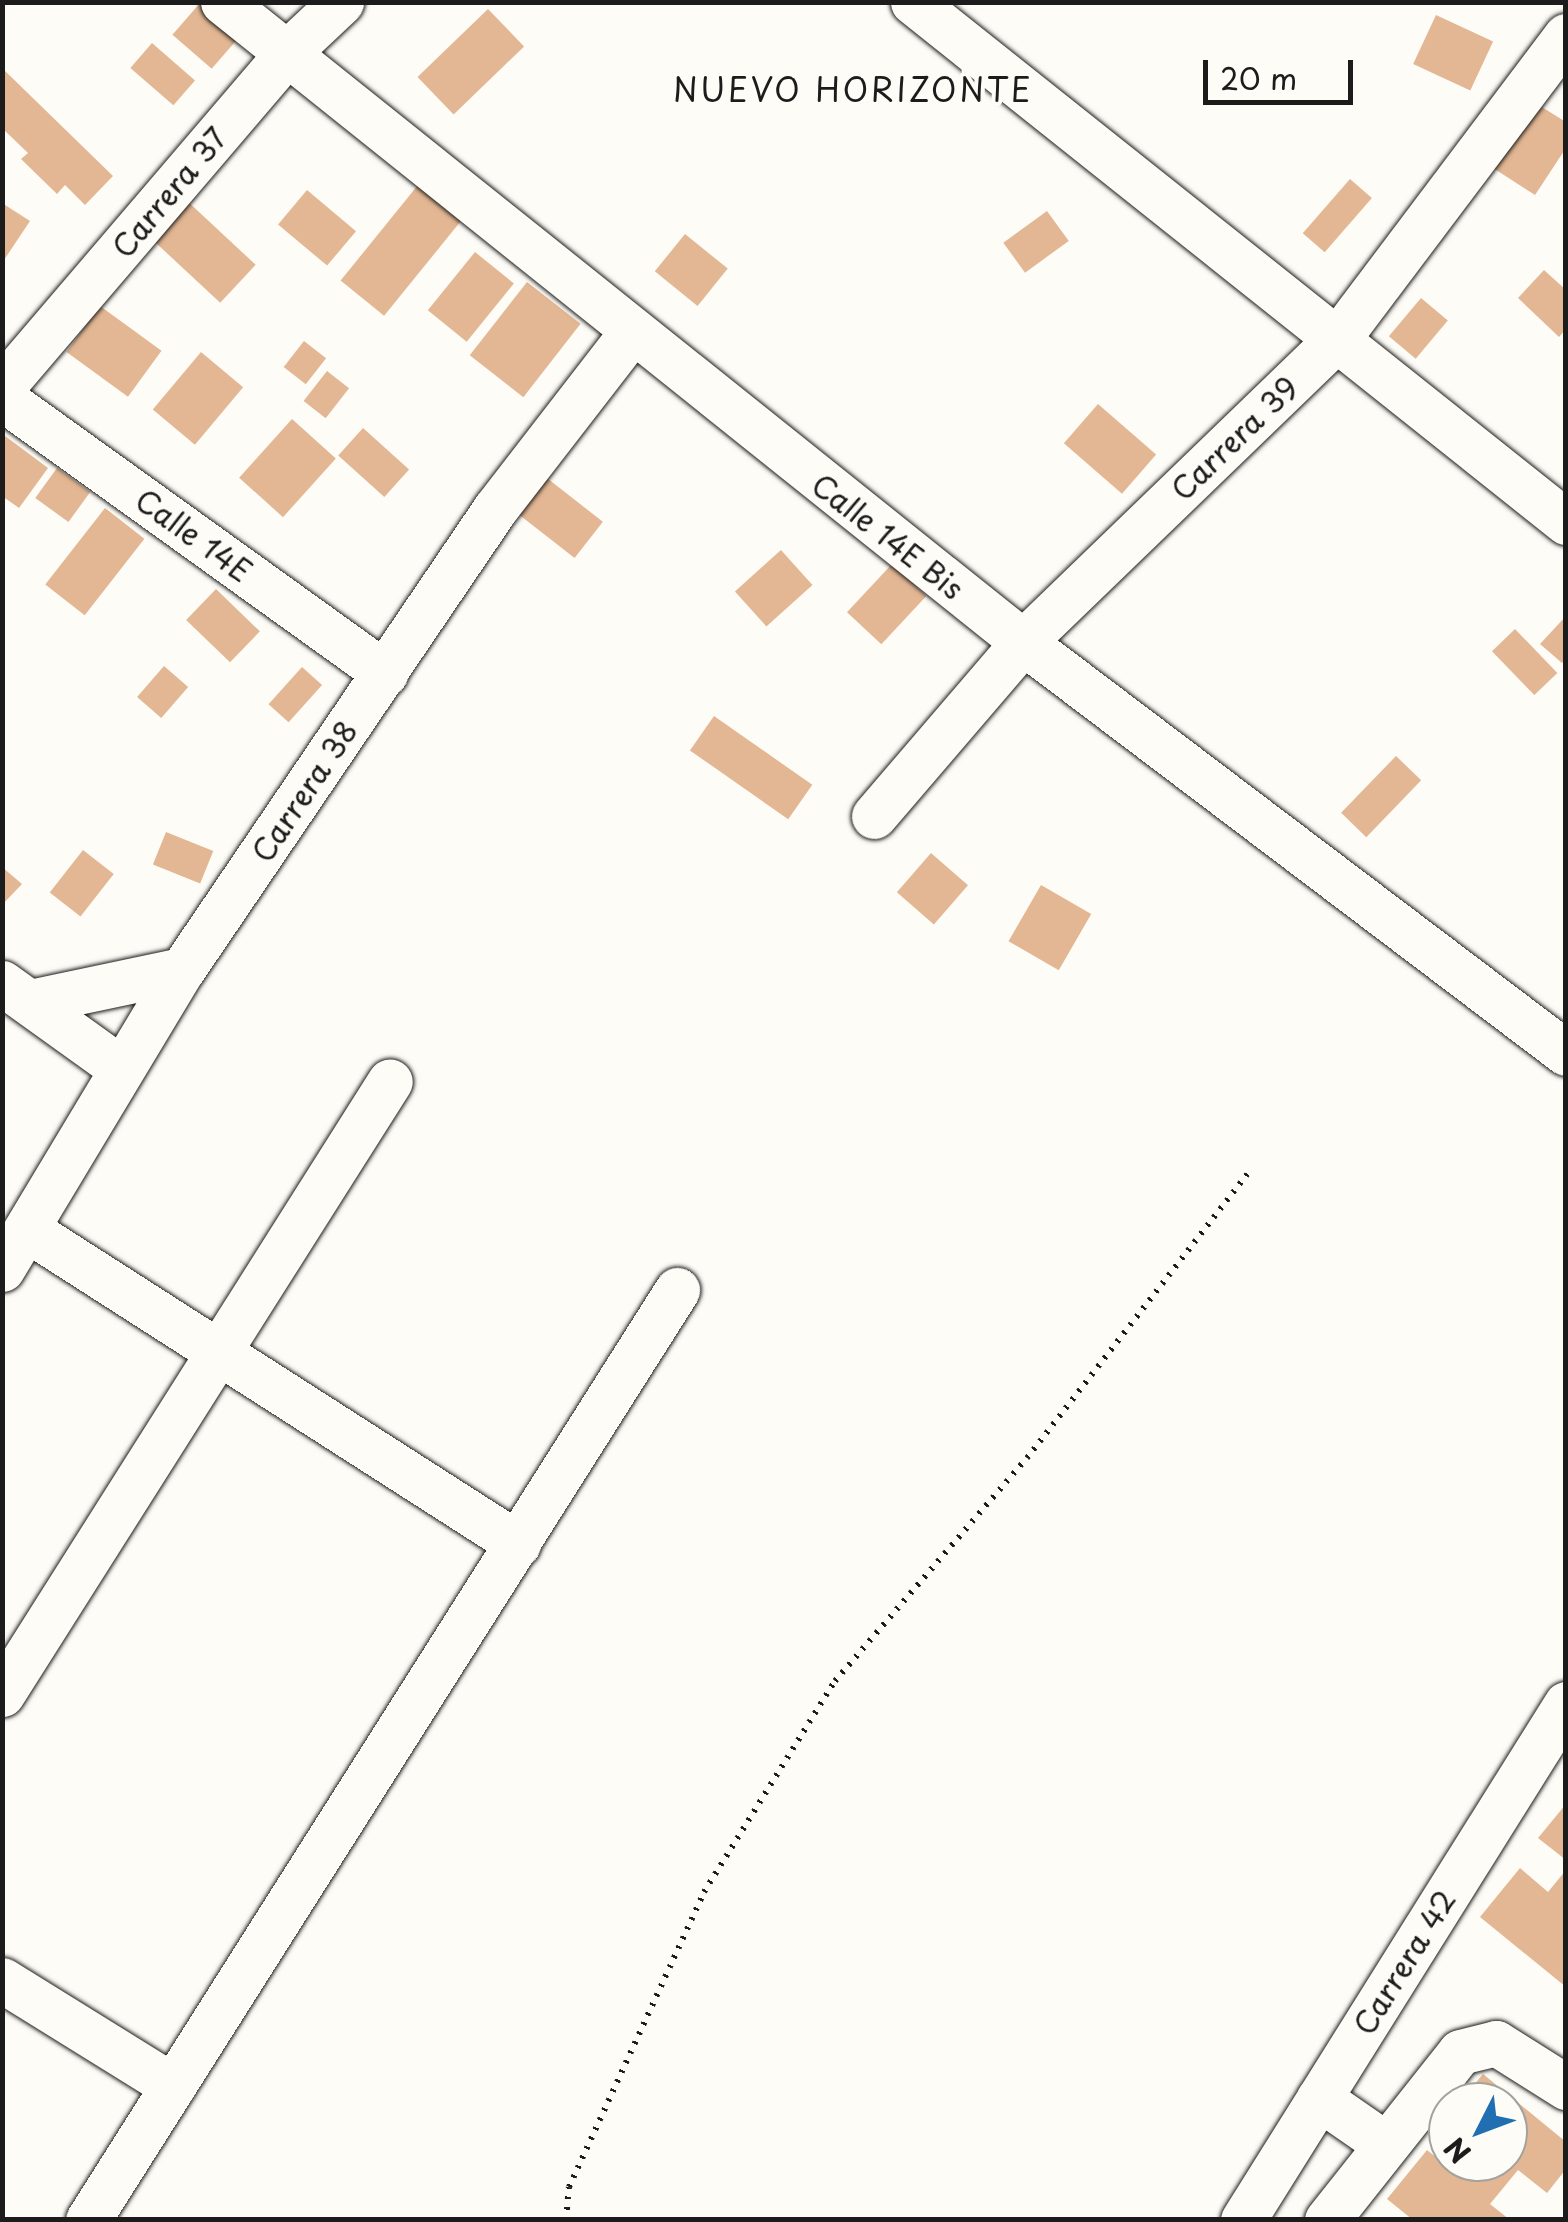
<!DOCTYPE html>
<style>
body{margin:0}
#map{position:relative;width:1568px;height:2222px;overflow:hidden;background:#fdfcf7;font-family:"Playpen Sans",sans-serif}
div>[style]{position:absolute}
[style*='--x']{left:calc(var(--x)*1px);top:calc(var(--y)*1px);width:calc(var(--w)*1px);rotate:calc(var(--a)*1deg)}
.building>*{inset:0;background:#e3b793;transform-origin:0 0}
.path>*{height:6px;margin-top:-3px;transform-origin:0;background:repeating-linear-gradient(90deg,#1c1c1c 0 2.5px,transparent 0 10.5px)}
.roads{filter:drop-shadow(0 0 2px #1c1c1c) drop-shadow(0 0 2px #1c1c1c)}
.minor>*{height:45px;margin:-22.5px;padding:0 22.5px;transform-origin:22.5px;border-radius:22.5px;background:#fdfcf7}
span{translate:-50% -50%;white-space:nowrap;text-align:center;line-height:1.15;-webkit-text-stroke:8px #fdfcf7;paint-order:stroke}
.street-label{font-size:30px;color:#1c1c1c}
.neighbourhood-label{font-size:32px;color:#1c1c1c;letter-spacing:2.5px}
.frame{position:absolute;inset:0;border:5px solid #1c1c1c;pointer-events:none}
.north{position:absolute;left:1428px;top:2082px;width:100px;height:100px;box-sizing:border-box;background:#fdfcf7;border:2px solid #a3a29f;border-radius:50%;rotate:228deg;font-size:28px;font-weight:700;line-height:40px;text-align:center;color:#1c1c1c}
.north::after{content:'';display:block;margin:auto;width:35px;height:45px;background:#1f6fb2;clip-path:polygon(50% 0,100% 100%,50% 72%,0 100%)}
.scale{position:absolute;left:1203px;top:60px;width:150px;height:45px;box-sizing:border-box;border:5px solid #1c1c1c;border-top:0;padding-left:12px;font-size:30px;line-height:35px;white-space:nowrap;color:#1c1c1c;-webkit-text-stroke:8px #fdfcf7;paint-order:stroke}
</style>
<div id="map">
<div class="building">
<div style="left:200px;top:3px;width:52px;height:42px;rotate:41deg"></div>
<div style="left:488px;top:9px;width:52px;height:98px;rotate:46deg"></div>
<div style="left:1436px;top:15px;width:63px;height:54px;rotate:25deg"></div>
<div style="left:152px;top:43px;width:57px;height:33px;rotate:41deg"></div>
<div style="clip-path:polygon(2px 68px,113px 176px,85px 205px,65px 185px,57px 194px,21px 159px,28px 153px,2px 128px)"></div>
<div style="clip-path:polygon(1532px 101px,1566px 122px,1566px 148px,1535px 195px,1490px 166px)"></div>
<div style="left:1350px;top:179px;width:29px;height:72px;rotate:41deg"></div>
<div style="left:418px;top:185px;width:56px;height:123px;rotate:39deg"></div>
<div style="left:307px;top:190px;width:64px;height:45px;rotate:40deg"></div>
<div style="left:184px;top:198px;width:98px;height:52px;rotate:43deg"></div>
<div style="clip-path:polygon(2px 203px,30px 221px,2px 263px)"></div>
<div style="left:1047px;top:211px;width:37px;height:54px;rotate:54deg"></div>
<div style="left:685px;top:234px;width:55px;height:48px;rotate:39deg"></div>
<div style="left:475px;top:252px;width:50px;height:75px;rotate:39deg"></div>
<div style="clip-path:polygon(1544px 270px,1566px 290px,1566px 329px,1559px 337px,1518px 298px)"></div>
<div style="left:527px;top:282px;width:68px;height:93px;rotate:38deg"></div>
<div style="left:1421px;top:298px;width:35px;height:50px;rotate:40deg"></div>
<div style="left:100px;top:306px;width:76px;height:57px;rotate:36deg"></div>
<div style="left:304px;top:341px;width:28px;height:33px;rotate:38deg"></div>
<div style="left:201px;top:352px;width:55px;height:75px;rotate:40deg"></div>
<div style="left:327px;top:371px;width:28px;height:38px;rotate:38deg"></div>
<div style="left:1098px;top:404px;width:77px;height:52px;rotate:41deg"></div>
<div style="left:292px;top:419px;width:59px;height:79px;rotate:42deg"></div>
<div style="left:363px;top:428px;width:62px;height:37px;rotate:42deg"></div>
<div style="clip-path:polygon(5px 436px,48px 468px,19px 508px,2px 496px)"></div>
<div style="left:57px;top:468px;width:41px;height:37px;rotate:36deg"></div>
<div style="left:543px;top:475px;width:76px;height:46px;rotate:38deg"></div>
<div style="left:105px;top:508px;width:50px;height:97px;rotate:38deg"></div>
<div style="left:781px;top:550px;width:47px;height:62px;rotate:48deg"></div>
<div style="left:892px;top:564px;width:47px;height:66px;rotate:43deg"></div>
<div style="left:216px;top:589px;width:61px;height:43px;rotate:44deg"></div>
<div style="clip-path:polygon(1566px 616px,1566px 659px,1562px 663px,1540px 644px)"></div>
<div style="left:1515px;top:629px;width:61px;height:32px;rotate:46deg"></div>
<div style="left:164px;top:666px;width:32px;height:41px;rotate:41deg"></div>
<div style="left:302px;top:667px;width:27px;height:50px;rotate:42deg"></div>
<div style="left:714px;top:716px;width:120px;height:42px;rotate:35deg"></div>
<div style="left:1396px;top:756px;width:35px;height:79px;rotate:44deg"></div>
<div style="left:166px;top:832px;width:51px;height:35px;rotate:22deg"></div>
<div style="left:83px;top:850px;width:39px;height:54px;rotate:38deg"></div>
<div style="left:931px;top:853px;width:49px;height:52px;rotate:41deg"></div>
<div style="clip-path:polygon(2px 867px,22px 884px,2px 905px)"></div>
<div style="left:1041px;top:885px;width:58px;height:65px;rotate:30deg"></div>
<div style="clip-path:polygon(1566px 1804px,1566px 1860px,1538px 1838px)"></div>
<div style="clip-path:polygon(1520px 1868px,1548px 1892px,1566px 1870px,1566px 1987px,1480px 1917px)"></div>
<div style="clip-path:polygon(1483px 2074px,1566px 2142px,1566px 2169px,1547px 2193px,1518px 2170px,1490px 2204px,1510px 2220px,1413px 2220px,1387px 2199px,1427px 2150px,1456px 2173px,1465px 2162px,1508px 2162px,1508px 2102px,1460px 2102px)"></div>
</div>
<div class="path">
<div style="--x:566;--y:2220;--w:33;--a:-85"></div>
<div style="--x:569;--y:2187;--w:324;--a:-65.4"></div>
<div style="--x:704;--y:1892;--w:248;--a:-58.2"></div>
<div style="--x:835;--y:1681;--w:294;--a:-49.3"></div>
<div style="--x:1027;--y:1458;--w:362;--a:-52.2"></div>
</div>
<div class="roads">
<div class="minor">
<div style="--x:223;--y:2;--w:1024;--a:38.66"></div>
<div style="--x:1023;--y:642;--w:681;--a:37.12"></div>
<div style="--x:913;--y:2;--w:835;--a:38.53"></div>
<div style="--x:2;--y:387;--w:440;--a:-49.5"></div>
<div style="--x:288;--y:52;--w:73;--a:-43.3"></div>
<div style="--x:2;--y:398;--w:472;--a:35.7"></div>
<div style="--x:874;--y:816;--w:229;--a:-49.4"></div>
<div style="--x:1023;--y:642;--w:439;--a:-44"></div>
<div style="--x:1339;--y:337;--w:377;--a:-53"></div>
<div style="--x:2;--y:983;--w:144;--a:35.7"></div>
<div style="--x:30;--y:1002;--w:155;--a:-11.9"></div>
<div style="--x:28;--y:1230;--w:582;--a:32.65"></div>
<div style="--x:2;--y:1269;--w:349;--a:-59"></div>
<div style="--x:182;--y:970;--w:557;--a:-55.83"></div>
<div style="--x:495;--y:509;--w:224;--a:-52.3"></div>
<div style="--x:2;--y:1694;--w:725;--a:-57.67"></div>
<div style="--x:2;--y:1980;--w:201;--a:31.8"></div>
<div style="--x:1319;--y:2098;--w:79;--a:34.7"></div>
<div style="--x:88;--y:2220;--w:1101;--a:-57.65"></div>
<div style="--x:1243;--y:2220;--w:609;--a:-57.95"></div>
<div style="--x:1327;--y:2220;--w:214;--a:-51.6"></div>
<div style="--x:1460;--y:2052;--w:37;--a:-14"></div>
<div style="--x:1496;--y:2043;--w:83;--a:32.2"></div>
</div>
</div>
<div class="street-label">
<span style="left:169px;top:192px;rotate:-50deg">Carrera 37</span>
<span style="left:1234px;top:438px;rotate:-44deg">Carrera 39</span>
<span style="left:194px;top:535px;rotate:36deg">Calle 14E</span>
<span style="left:888px;top:536px;rotate:38deg">Calle 14E Bis</span>
<span style="left:304px;top:791px;rotate:-56deg">Carrera 38</span>
<span style="left:1404px;top:1962px;rotate:-58deg">Carrera 42</span>
</div>
<div class="neighbourhood-label">
<span style="left:853px;top:89px">NUEVO HORIZONTE</span>
</div>
<div class="frame"></div>
<div class="north">N</div>
<div class="scale">20 m</div>
</div>
